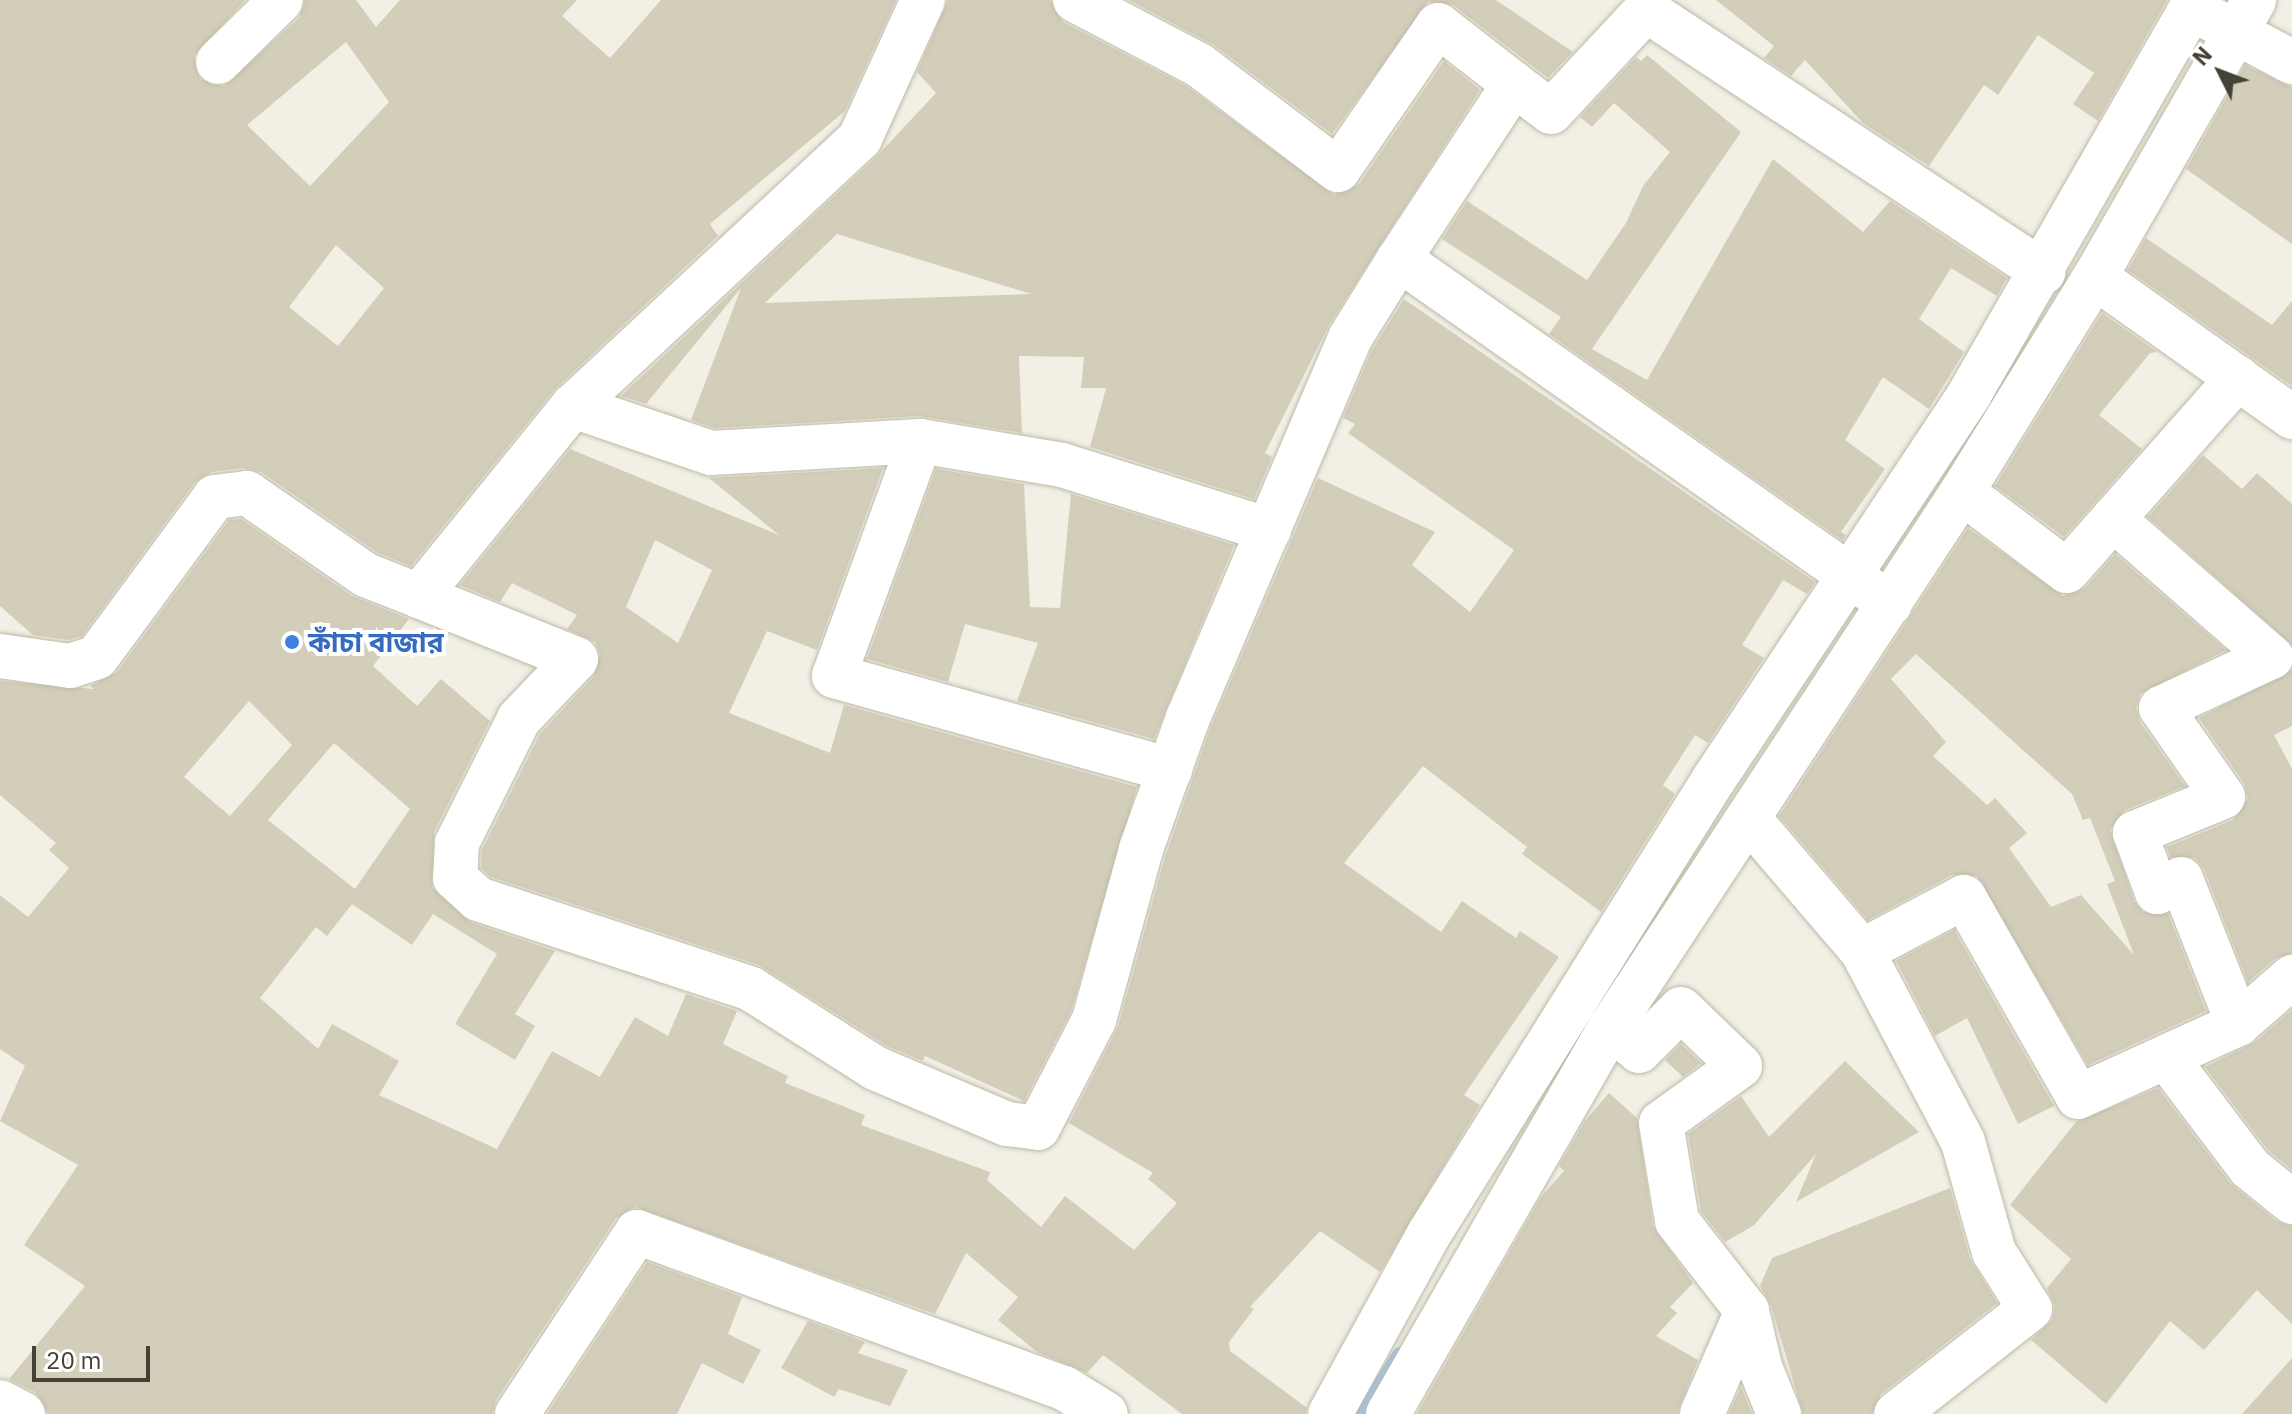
<!DOCTYPE html>
<meta charset="utf-8">
<style>
body{margin:0}
#map{position:relative;width:2292px;height:1414px;overflow:hidden;background:#f2f0e5;font-family:"IBM Plex Sans","Noto Sans Bengali",sans-serif}
div>[style]{position:absolute}
[style*='--x']{left:calc(var(--x)*1px);top:calc(var(--y)*1px);width:calc(var(--w)*1px);rotate:calc(var(--a)*1deg)}
.stream>*{height:12px;margin:-6px;padding:0 6px;transform-origin:6px;border-radius:6px;background:#a1c2ef}
.building>*{inset:0;background:#d3ceba}
.roads{filter:drop-shadow(0 0 2px #bdbaa7) drop-shadow(0 0 2px #bdbaa7)}
.street>*{height:44px;margin:-22px;padding:0 22px;transform-origin:22px;border-radius:22px;background:#fff}
.dots>*{width:22px;height:22px;translate:-50% -50%;box-sizing:border-box;border:4px solid #fff;border-radius:50%}
span{translate:-50% -50%;white-space:nowrap;text-align:center;line-height:1.15;-webkit-text-stroke:8px #fff;paint-order:stroke}
.shop-label{font-size:28px;color:#366cbe;font-weight:700}
.left{translate:0 -50%;text-align:left}
.north{position:absolute;left:2180px;top:32px;width:80px;height:80px;-webkit-text-stroke:6px #fff;paint-order:stroke;rotate:312deg;font-size:22px;font-weight:700;line-height:32px;text-align:center;color:#444135}
.north::after{content:'';display:block;margin:auto;width:28px;height:36px;background:#444135;clip-path:polygon(50% 0,100% 100%,50% 72%,0 100%)}
.scale{position:absolute;left:32px;top:1346px;width:118px;height:36px;box-sizing:border-box;border:4px solid #444135;border-top:0;padding-left:10px;font-size:24px;line-height:28px;white-space:nowrap;color:#444135;-webkit-text-stroke:6px #fff;paint-order:stroke}
</style>
<div id="map">
<div class="stream">
<div style="--x:1360;--y:1414;--w:72;--a:-57.4"></div>
</div>
<div class="building">
<div style="clip-path:polygon(evenodd,0 0,245px 0,194px 56px,200px 79px,224px 86px,299px 18px,305px 0,356px 0,376px 27px,400px 0,577px 0,562px 16px,610px 58px,661px 0,896px 0,845px 111px,710px 224px,718px 236px,554px 390px,411px 566px,378px 553px,261px 472px,244px 468px,211px 472px,195px 482px,82px 636px,68px 640px,33px 635px,0 606px,0 0,346px 42px,389px 102px,310px 186px,247px 125px,346px 42px,0 0,336px 245px,384px 288px,338px 346px,289px 307px,336px 245px)"></div>
<div style="clip-path:polygon(evenodd,948px 0,1050px 0,1063px 22px,1186px 86px,1334px 195px,1359px 184px,1444px 61px,1480px 90px,1329px 325px,1265px 453px,1272px 457px,1254px 499px,1090px 447px,1106px 388px,1081px 388px,1084px 357px,1019px 356px,1022px 433px,919px 416px,714px 428px,691px 420px,741px 288px,646px 404px,621px 396px,877px 156px,936px 93px,917px 72px,948px 0,837px 234px,1031px 294px,765px 303px,837px 234px)"></div>
<div style="clip-path:polygon(1129px 0,1496px 0,1573px 52px,1548px 78px,1453px 5px,1428px 2px,1332px 134px,1214px 45px)"></div>
<div style="clip-path:polygon(1716px 0,2167px 0,2098px 121px,2073px 104px,2094px 73px,2038px 35px,1998px 95px,1984px 85px,1929px 166px,1863px 123px,1805px 60px,1791px 76px,1764px 58px,1774px 46px)"></div>
<div style="clip-path:polygon(1647px 55px,1741px 132px,1592px 349px,1647px 380px,1773px 159px,1863px 232px,1890px 201px,2007px 278px,1997px 296px,1951px 268px,1919px 319px,1964px 352px,1929px 409px,1883px 377px,1845px 440px,1885px 469px,1841px 532px,1846px 535px,1842px 540px,1549px 334px,1561px 317px,1442px 239px,1467px 201px,1587px 280px,1626px 223px,1643px 186px,1670px 152px,1614px 103px,1592px 127px,1580px 117px,1636px 57px,1641px 61px)"></div>
<div style="clip-path:polygon(2245px 65px,2292px 87px,2292px 244px,2186px 169px)"></div>
<div style="clip-path:polygon(2146px 238px,2272px 325px,2292px 301px,2292px 386px,2128px 270px)"></div>
<div style="clip-path:polygon(evenodd,1404px 299px,1815px 582px,1807px 594px,1783px 580px,1742px 645px,1764px 658px,1708px 743px,1695px 735px,1663px 785px,1675px 794px,1601px 912px,1522px 854px,1527px 847px,1423px 766px,1344px 863px,1441px 932px,1462px 901px,1516px 938px,1520px 931px,1559px 957px,1464px 1095px,1480px 1105px,1380px 1272px,1320px 1231px,1250px 1307px,1254px 1309px,1229px 1342px,1230px 1351px,1307px 1408px,1305px 1414px,1182px 1414px,1103px 1355px,1087px 1373px,1037px 1352px,998px 1320px,1018px 1297px,966px 1253px,935px 1314px,635px 1207px,616px 1218px,496px 1400px,492px 1414px,48px 1414px,35px 1392px,9px 1379px,85px 1286px,24px 1245px,78px 1165px,0 1121px,25px 1066px,0 1049px,0 895px,28px 917px,69px 868px,49px 850px,56px 843px,0 795px,0 681px,94px 689px,90px 686px,117px 672px,229px 520px,241px 519px,352px 596px,409px 619px,373px 666px,417px 706px,441px 679px,490px 721px,434px 832px,432px 887px,470px 922px,555px 951px,515px 1014px,535px 1026px,515px 1060px,455px 1024px,497px 954px,433px 914px,412px 945px,352px 904px,327px 936px,316px 927px,260px 998px,318px 1049px,332px 1024px,399px 1061px,379px 1095px,497px 1149px,552px 1051px,600px 1077px,635px 1017px,668px 1036px,686px 994px,737px 1011px,723px 1044px,788px 1076px,785px 1083px,865px 1115px,861px 1125px,990px 1172px,987px 1180px,1041px 1227px,1065px 1196px,1134px 1250px,1177px 1203px,1148px 1179px,1153px 1173px,1069px 1123px,1118px 1027px,1165px 857px,1211px 727px,1318px 478px,1435px 532px,1412px 565px,1470px 612px,1514px 550px,1348px 433px,1355px 424px,1343px 418px,1372px 350px,1404px 299px,249px 701px,292px 745px,230px 816px,184px 777px,249px 701px,1404px 299px,334px 743px,410px 809px,355px 889px,268px 820px,334px 743px)"></div>
<div style="clip-path:polygon(2102px 313px,2157px 352px,2150px 353px,2099px 415px,2142px 449px,2064px 537px,1995px 486px)"></div>
<div style="clip-path:polygon(evenodd,570px 449px,779px 535px,709px 478px,883px 468px,817px 650px,767px 631px,729px 713px,830px 753px,844px 705px,1137px 787px,1071px 1011px,1024px 1101px,925px 1056px,923px 1061px,887px 1046px,759px 965px,491px 877px,481px 868px,482px 850px,540px 734px,594px 676px,600px 654px,595px 642px,567px 629px,577px 615px,512px 583px,500px 602px,460px 585px,570px 449px,655px 540px,712px 570px,678px 643px,626px 607px,655px 540px)"></div>
<div style="clip-path:polygon(2203px 455px,2242px 489px,2257px 473px,2292px 504px,2292px 645px,2148px 517px)"></div>
<div style="clip-path:polygon(936px 469px,1024px 484px,1030px 607px,1060px 608px,1071px 494px,1234px 545px,1154px 739px,1017px 701px,1038px 643px,965px 624px,948px 682px,867px 659px)"></div>
<div style="clip-path:polygon(evenodd,1968px 528px,2063px 596px,2085px 588px,2115px 554px,2226px 650px,2140px 694px,2136px 708px,2140px 722px,2185px 786px,2125px 810px,2110px 830px,2134px 901px,2143px 912px,2168px 914px,2206px 1011px,2088px 1065px,1977px 876px,1952px 875px,1868px 920px,1779px 816px,1968px 528px,1916px 654px,2072px 794px,2083px 820px,2090px 818px,2115px 881px,2107px 884px,2134px 955px,2081px 895px,2051px 907px,2009px 848px,2027px 833px,1995px 798px,1987px 805px,1933px 756px,1946px 742px,1891px 679px,1916px 654px)"></div>
<div style="clip-path:polygon(2292px 670px,2292px 726px,2274px 735px,2292px 769px,2292px 953px,2276px 958px,2248px 982px,2204px 869px,2195px 858px,2170px 857px,2167px 847px,2233px 820px,2248px 798px,2244px 783px,2199px 718px)"></div>
<div style="clip-path:polygon(1954px 930px,2054px 1106px,2018px 1124px,1967px 1018px,1935px 1036px,1896px 961px)"></div>
<div style="clip-path:polygon(2292px 1010px,2292px 1170px,2268px 1150px,2205px 1067px,2254px 1043px)"></div>
<div style="clip-path:polygon(1681px 1044px,1701px 1063px,1683px 1077px,1665px 1060px)"></div>
<div style="clip-path:polygon(1845px 1061px,1919px 1132px,1796px 1202px,1816px 1154px,1753px 1226px,1725px 1242px,1701px 1211px,1688px 1134px,1741px 1096px,1769px 1137px)"></div>
<div style="clip-path:polygon(2158px 1088px,2230px 1183px,2276px 1221px,2292px 1226px,2292px 1324px,2257px 1290px,2204px 1350px,2170px 1321px,2106px 1404px,2031px 1340px,2052px 1320px,2055px 1306px,2047px 1288px,2071px 1259px,2010px 1205px,2076px 1122px)"></div>
<div style="clip-path:polygon(1609px 1093px,1637px 1118px,1653px 1226px,1693px 1283px,1670px 1307px,1677px 1313px,1656px 1336px,1698px 1360px,1677px 1414px,1417px 1414px,1541px 1197px,1564px 1171px,1559px 1166px,1585px 1121px)"></div>
<div style="clip-path:polygon(1950px 1188px,1970px 1259px,1997px 1303px,1881px 1394px,1872px 1414px,1803px 1414px,1771px 1305px,1760px 1286px,1772px 1258px)"></div>
<div style="clip-path:polygon(647px 1262px,742px 1297px,728px 1334px,761px 1350px,743px 1384px,702px 1363px,677px 1414px,547px 1414px)"></div>
<div style="clip-path:polygon(808px 1321px,865px 1342px,858px 1353px,908px 1370px,890px 1406px,839px 1389px,834px 1397px,781px 1368px)"></div>
<div style="clip-path:polygon(2292px 1358px,2292px 1414px,2242px 1414px)"></div>
<div style="clip-path:polygon(1741px 1387px,1752px 1414px,1729px 1414px)"></div>
</div>
<div class="roads">
<div class="street">
<div style="--x:1075;--y:0;--w:140;--a:27.7"></div>
<div style="--x:1199;--y:65;--w:174;--a:37.1"></div>
<div style="--x:1338;--y:170;--w:176;--a:-55.4"></div>
<div style="--x:1438;--y:25;--w:96;--a:37.8"></div>
<div style="--x:2211;--y:19;--w:92;--a:28"></div>
<div style="--x:218;--y:62;--w:88;--a:-44.5"></div>
<div style="--x:1399;--y:259;--w:209;--a:-56.7"></div>
<div style="--x:1514;--y:84;--w:46;--a:37.1"></div>
<div style="--x:1551;--y:112;--w:139;--a:-47"></div>
<div style="--x:1646;--y:10;--w:476;--a:33.4"></div>
<div style="--x:2095;--y:277;--w:242;--a:35.4"></div>
<div style="--x:573;--y:406;--w:146;--a:18.8"></div>
<div style="--x:711;--y:453;--w:209;--a:-3.3"></div>
<div style="--x:920;--y:441;--w:144;--a:9.6"></div>
<div style="--x:1062;--y:465;--w:217;--a:17.4"></div>
<div style="--x:920;--y:441;--w:250;--a:110.1"></div>
<div style="--x:834;--y:676;--w:349;--a:15.6"></div>
<div style="--x:1962;--y:492;--w:131;--a:37"></div>
<div style="--x:2067;--y:571;--w:258;--a:-48.5"></div>
<div style="--x:2113;--y:519;--w:210;--a:41.1"></div>
<div style="--x:2271;--y:657;--w:121;--a:155.1"></div>
<div style="--x:2161;--y:708;--w:108;--a:55.1"></div>
<div style="--x:2223;--y:797;--w:95;--a:157.8"></div>
<div style="--x:2135;--y:833;--w:63;--a:69.6"></div>
<div style="--x:2157;--y:892;--w:27;--a:-28"></div>
<div style="--x:2181;--y:879;--w:156;--a:68.5"></div>
<div style="--x:419;--y:596;--w:169;--a:21.9"></div>
<div style="--x:576;--y:659;--w:83;--a:133.5"></div>
<div style="--x:519;--y:719;--w:139;--a:116.6"></div>
<div style="--x:457;--y:843;--w:35;--a:93"></div>
<div style="--x:455;--y:878;--w:31;--a:42"></div>
<div style="--x:478;--y:899;--w:287;--a:18.2"></div>
<div style="--x:751;--y:989;--w:147;--a:32.5"></div>
<div style="--x:875;--y:1068;--w:143;--a:23"></div>
<div style="--x:1007;--y:1124;--w:31;--a:7"></div>
<div style="--x:1038;--y:1128;--w:122;--a:-62.6"></div>
<div style="--x:1094;--y:1020;--w:177;--a:-74.6"></div>
<div style="--x:1141;--y:849;--w:139;--a:-70.3"></div>
<div style="--x:1188;--y:718;--w:413;--a:-66.9"></div>
<div style="--x:1350;--y:338;--w:93;--a:-58.2"></div>
<div style="--x:1399;--y:259;--w:600;--a:35.09"></div>
<div style="--x:0;--y:656;--w:71;--a:8.1"></div>
<div style="--x:70;--y:666;--w:28;--a:-18"></div>
<div style="--x:97;--y:657;--w:199;--a:-53.6"></div>
<div style="--x:215;--y:497;--w:32;--a:-7"></div>
<div style="--x:247;--y:493;--w:145;--a:34.6"></div>
<div style="--x:366;--y:575;--w:57;--a:21.6"></div>
<div style="--x:419;--y:596;--w:245;--a:-51"></div>
<div style="--x:573;--y:406;--w:393;--a:-43"></div>
<div style="--x:860;--y:138;--w:152;--a:-65.5"></div>
<div style="--x:1749;--y:819;--w:174;--a:49.4"></div>
<div style="--x:1862;--y:951;--w:216;--a:62.1"></div>
<div style="--x:1963;--y:1142;--w:114;--a:74.3"></div>
<div style="--x:1994;--y:1252;--w:67;--a:57.7"></div>
<div style="--x:2030;--y:1309;--w:170;--a:141.9"></div>
<div style="--x:1862;--y:951;--w:115;--a:-27.9"></div>
<div style="--x:1964;--y:897;--w:230;--a:60.3"></div>
<div style="--x:2078;--y:1097;--w:176;--a:-24.5"></div>
<div style="--x:2238;--y:1024;--w:72;--a:-41"></div>
<div style="--x:1610;--y:1028;--w:37;--a:38"></div>
<div style="--x:1639;--y:1051;--w:59;--a:-45"></div>
<div style="--x:1681;--y:1009;--w:82;--a:44"></div>
<div style="--x:1740;--y:1066;--w:97;--a:144.2"></div>
<div style="--x:1661;--y:1123;--w:99;--a:80.7"></div>
<div style="--x:1677;--y:1221;--w:114;--a:52.1"></div>
<div style="--x:1747;--y:1311;--w:112;--a:113.6"></div>
<div style="--x:2166;--y:1057;--w:139;--a:52.9"></div>
<div style="--x:2250;--y:1168;--w:54;--a:39"></div>
<div style="--x:1747;--y:1311;--w:57;--a:76.9"></div>
<div style="--x:1760;--y:1367;--w:51;--a:68"></div>
<div style="--x:0;--y:1402;--w:26;--a:28"></div>
<div style="--x:517;--y:1414;--w:218;--a:-56.6"></div>
<div style="--x:637;--y:1232;--w:455;--a:20.1"></div>
<div style="--x:1064;--y:1388;--w:49;--a:31.8"></div>
<div style="--x:1330;--y:1414;--w:205;--a:-61.2"></div>
<div style="--x:1429;--y:1234;--w:537;--a:-57.94"></div>
<div style="--x:1714;--y:779;--w:463;--a:-56.4"></div>
<div style="--x:1970;--y:393;--w:453;--a:-60.1"></div>
<div style="--x:1388;--y:1414;--w:445;--a:-60.1"></div>
<div style="--x:1610;--y:1028;--w:641;--a:-56.71"></div>
<div style="--x:1962;--y:492;--w:253;--a:-58.3"></div>
<div style="--x:2095;--y:277;--w:319;--a:-60.1"></div>
</div>
</div>
<div class="dots">
<div style="left:292px;top:642px;background:#3f7fe0"></div>
</div>
<div class="shop-label">
<span class="left" style="left:308px;top:642px">কাঁচা বাজার</span>
</div>
<div class="north">N</div>
<div class="scale">20 m</div>
</div>
